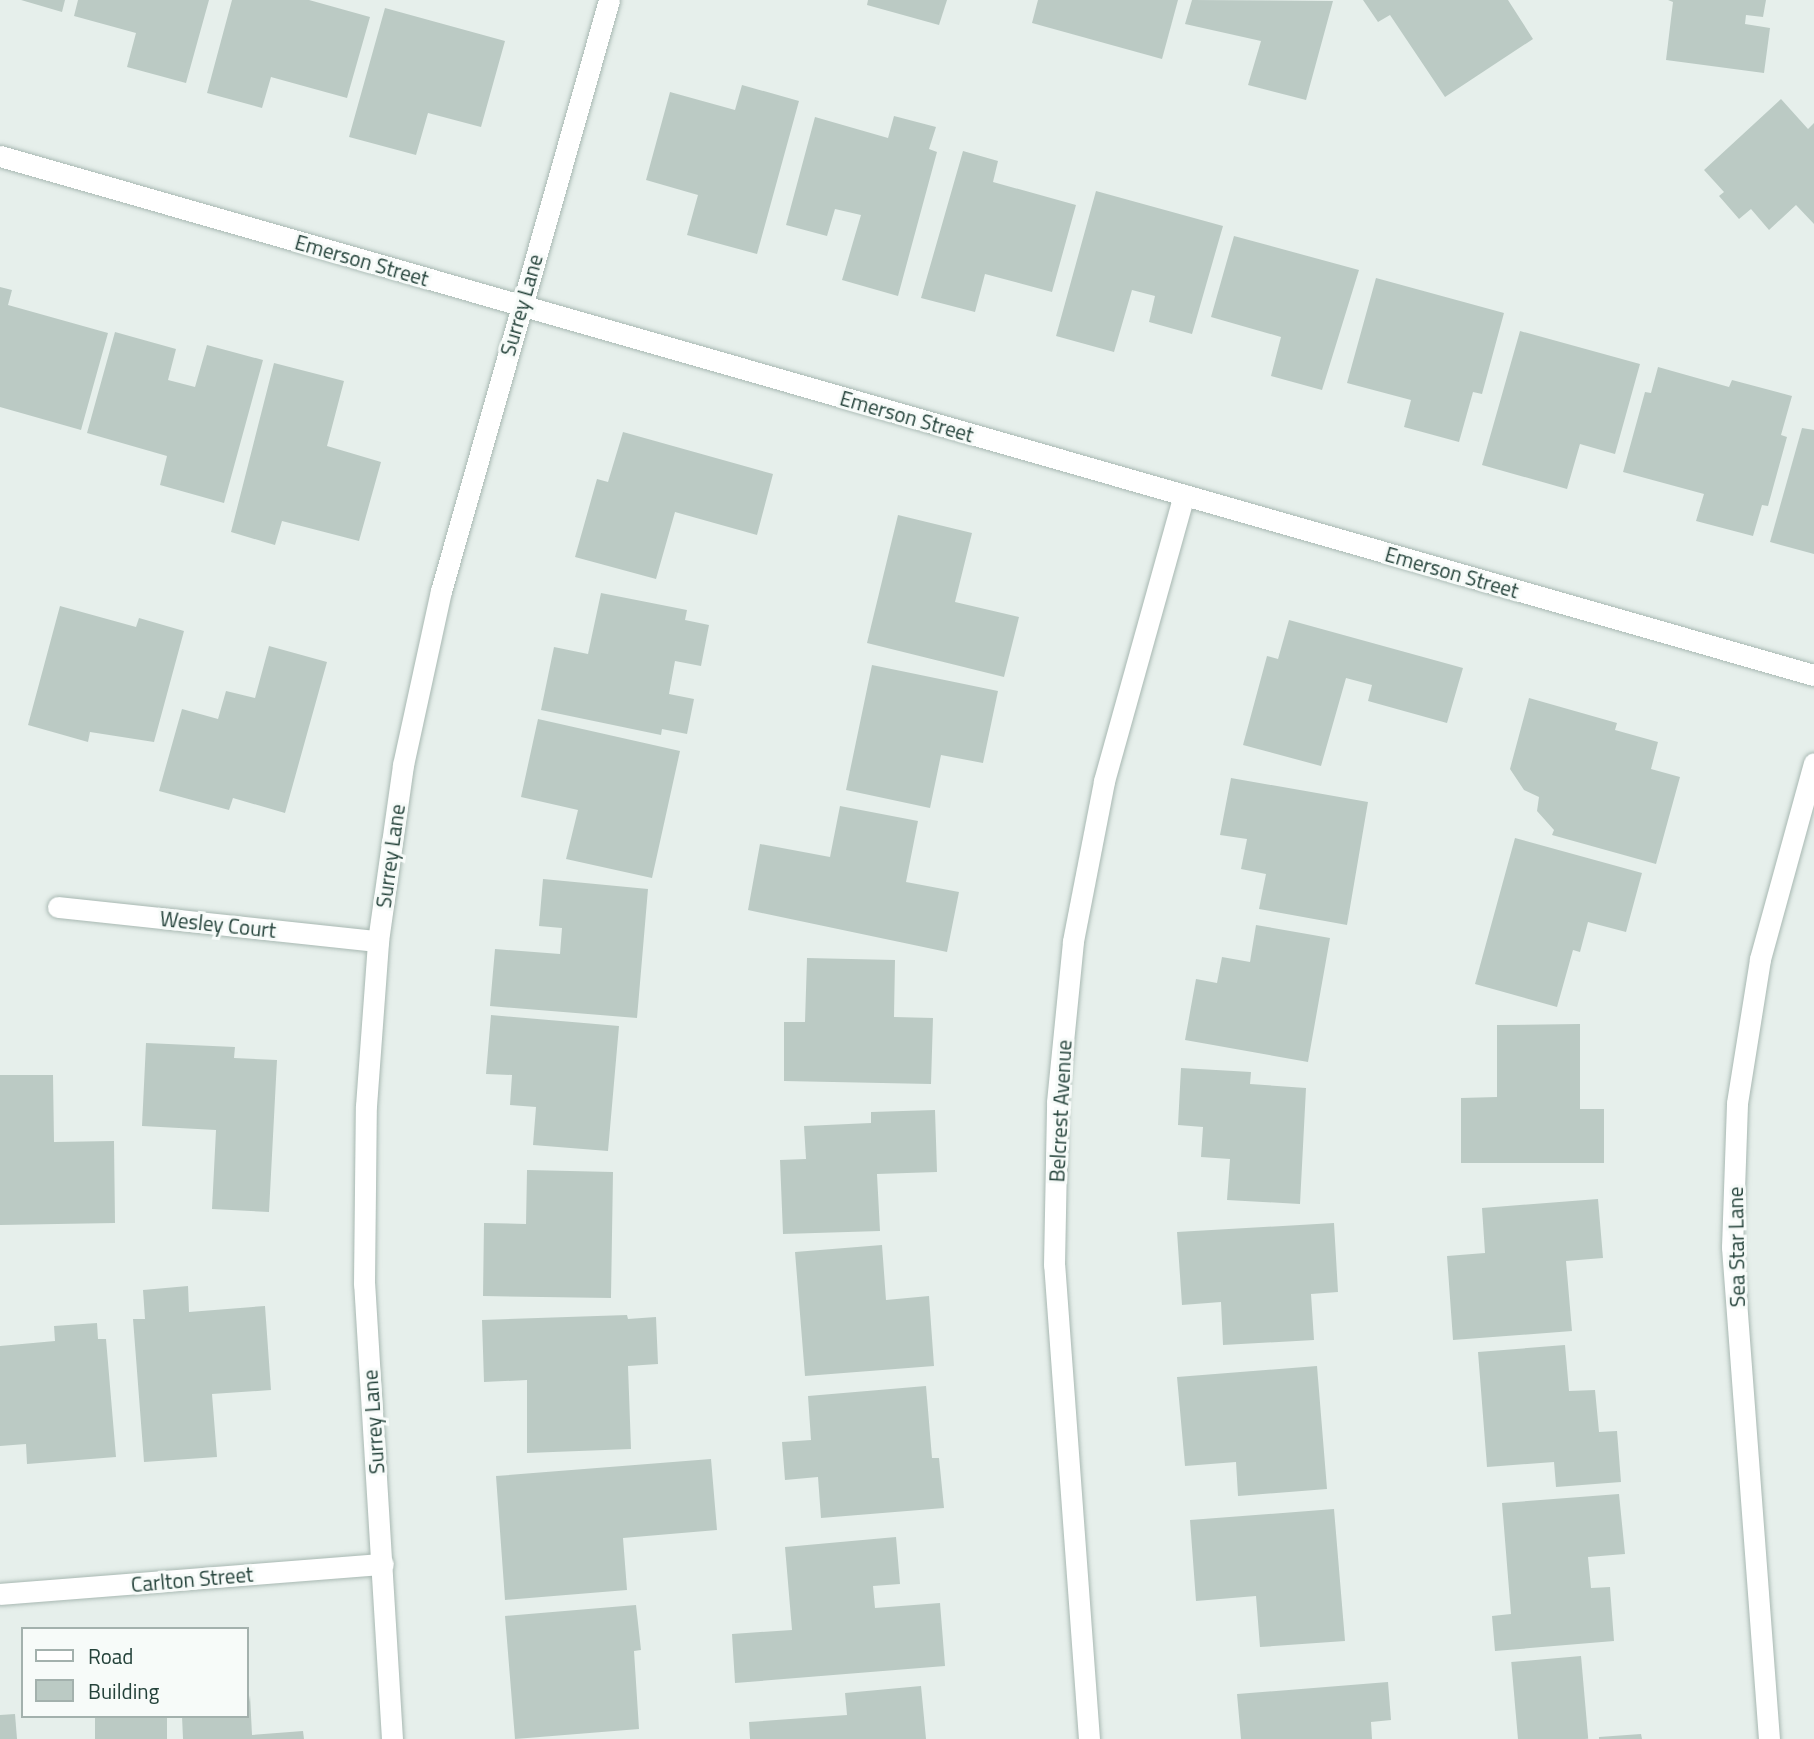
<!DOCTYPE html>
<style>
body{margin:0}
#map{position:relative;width:1814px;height:1739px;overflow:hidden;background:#e6efeb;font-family:"Titillium Web",sans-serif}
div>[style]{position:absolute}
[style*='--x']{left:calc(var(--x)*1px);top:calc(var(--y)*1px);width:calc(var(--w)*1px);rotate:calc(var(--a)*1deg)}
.building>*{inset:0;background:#bbcac4;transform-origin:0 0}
.roads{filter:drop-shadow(0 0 2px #a8b8b2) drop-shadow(0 0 2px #a8b8b2)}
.street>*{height:21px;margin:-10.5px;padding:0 10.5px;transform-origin:10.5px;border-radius:10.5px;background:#fff}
span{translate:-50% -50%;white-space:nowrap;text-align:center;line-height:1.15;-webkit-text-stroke:6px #f7fbf9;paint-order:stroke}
.street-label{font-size:21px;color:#24423a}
.legend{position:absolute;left:21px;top:1627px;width:228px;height:91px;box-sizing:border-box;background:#f7fbf9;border:2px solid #a3b1ad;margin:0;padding:9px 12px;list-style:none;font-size:21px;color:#24423a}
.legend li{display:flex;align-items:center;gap:14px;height:35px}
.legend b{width:35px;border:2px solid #a3b1ad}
</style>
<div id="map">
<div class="building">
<div style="clip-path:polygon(21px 0,65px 0,62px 12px)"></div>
<div style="clip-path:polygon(78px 0,209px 0,186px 83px,127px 67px,136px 33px,74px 16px)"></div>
<div style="clip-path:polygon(232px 0,309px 0,370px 17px,347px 98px,271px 77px,262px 108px,207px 93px)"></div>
<div style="clip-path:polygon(868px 0,947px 0,939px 25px,867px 5px)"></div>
<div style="clip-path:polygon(1038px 0,1178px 0,1162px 59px,1032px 23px)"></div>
<div style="clip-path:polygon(1192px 0,1333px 1px,1306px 100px,1248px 85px,1261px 41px,1185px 24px)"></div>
<div style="clip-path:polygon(1363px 0,1508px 0,1533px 39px,1445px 97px,1390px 15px,1378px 22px)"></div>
<div style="clip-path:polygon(1668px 0,1766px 0,1763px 17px,1746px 15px,1745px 24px,1770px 28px,1764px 73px,1666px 60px,1673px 2px)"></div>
<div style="clip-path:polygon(385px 8px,505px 41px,481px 127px,428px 113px,416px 155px,349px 137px)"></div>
<div style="clip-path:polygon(742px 85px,799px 101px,757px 254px,687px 235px,698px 195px,646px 180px,670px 92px,735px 110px)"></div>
<div style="clip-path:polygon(1781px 99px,1808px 129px,1814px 123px,1814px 224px,1796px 205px,1769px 230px,1751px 209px,1739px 219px,1719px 196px,1724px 192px,1704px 170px)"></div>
<div style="clip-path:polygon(894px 116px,936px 127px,929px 149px,937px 152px,898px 296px,842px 280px,861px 215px,835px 209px,827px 236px,786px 225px,815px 117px,888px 138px)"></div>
<div style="clip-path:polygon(963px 151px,998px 161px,993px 182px,1076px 205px,1052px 292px,985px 274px,975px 312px,921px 298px)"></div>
<div style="clip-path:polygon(1096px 191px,1223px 226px,1192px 334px,1149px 322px,1155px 296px,1132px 290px,1114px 352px,1056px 336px)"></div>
<div style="clip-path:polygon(1234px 236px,1359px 270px,1322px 390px,1271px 376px,1281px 337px,1211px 317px)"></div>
<div style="clip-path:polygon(1376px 278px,1504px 313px,1482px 394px,1473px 392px,1459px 442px,1404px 427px,1411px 400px,1347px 383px)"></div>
<div style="clip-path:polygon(0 287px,12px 290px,8px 305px,108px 333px,81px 430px,0 407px)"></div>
<div style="clip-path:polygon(1520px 331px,1640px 364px,1615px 454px,1580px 444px,1567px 489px,1482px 465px)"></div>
<div style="clip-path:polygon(115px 332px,176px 349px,168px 380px,195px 387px,207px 345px,263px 360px,224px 503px,160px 485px,167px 456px,87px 433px)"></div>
<div style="clip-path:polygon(274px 363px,344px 381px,327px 446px,381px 462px,359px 541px,282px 521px,275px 545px,231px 532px)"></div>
<div style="clip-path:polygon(1658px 367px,1729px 387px,1732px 380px,1792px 396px,1781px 435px,1787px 437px,1768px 506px,1762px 505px,1753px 536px,1696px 521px,1704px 494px,1623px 472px,1645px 392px,1651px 393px)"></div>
<div style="clip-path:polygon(1802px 428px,1814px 430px,1814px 554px,1770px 542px)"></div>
<div style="clip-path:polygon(623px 432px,773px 474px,757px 535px,675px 512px,656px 579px,575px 557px,597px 479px,608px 482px)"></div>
<div style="clip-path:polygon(898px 515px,972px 533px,955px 602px,1019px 617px,1004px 677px,867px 643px)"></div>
<div style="clip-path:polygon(601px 593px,687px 610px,685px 620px,709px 625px,701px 666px,675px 661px,669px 694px,694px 699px,687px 734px,662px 729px,661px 735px,541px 710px,554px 647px,588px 654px)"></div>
<div style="clip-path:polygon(60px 606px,136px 627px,139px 618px,184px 631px,154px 742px,90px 732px,88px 742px,28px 725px)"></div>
<div style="clip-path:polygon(1289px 620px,1463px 668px,1447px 723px,1368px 701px,1372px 685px,1346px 678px,1321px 766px,1243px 745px,1267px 656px,1278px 659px)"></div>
<div style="clip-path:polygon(269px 646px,327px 662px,285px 813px,233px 798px,229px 810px,159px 791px,182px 709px,218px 719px,226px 691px,255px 698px)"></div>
<div style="clip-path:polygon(872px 665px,998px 691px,983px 763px,941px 755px,930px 808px,846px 790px)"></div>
<div style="clip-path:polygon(1529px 698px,1617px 723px,1615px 730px,1658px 742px,1651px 769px,1680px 777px,1656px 864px,1552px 835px,1554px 830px,1537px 811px,1539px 797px,1524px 790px,1510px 769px)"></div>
<div style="clip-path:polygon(538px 719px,680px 751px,652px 878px,566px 859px,578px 810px,521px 797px)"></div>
<div style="clip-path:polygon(1231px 778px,1368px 802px,1347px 925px,1259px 909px,1266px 874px,1241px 869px,1247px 839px,1220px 835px)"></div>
<div style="clip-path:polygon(840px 806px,918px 821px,906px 882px,959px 892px,947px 952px,748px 910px,760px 844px,830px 857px)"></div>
<div style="clip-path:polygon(1515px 838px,1642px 873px,1626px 932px,1588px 922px,1580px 952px,1573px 950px,1557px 1007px,1475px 984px)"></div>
<div style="clip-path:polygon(543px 879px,648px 889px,637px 1018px,490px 1006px,495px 949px,560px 954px,562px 928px,539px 926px)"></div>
<div style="clip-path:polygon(1256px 925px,1330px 938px,1308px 1062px,1185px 1040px,1196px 979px,1217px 983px,1222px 957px,1250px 962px)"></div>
<div style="clip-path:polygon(807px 958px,895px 960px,894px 1017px,933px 1018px,931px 1084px,784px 1081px,784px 1022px,805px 1022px)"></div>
<div style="clip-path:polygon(491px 1015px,619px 1026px,608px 1151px,533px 1145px,536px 1107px,510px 1105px,512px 1075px,486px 1074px)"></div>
<div style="clip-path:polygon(1580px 1024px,1580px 1109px,1604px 1109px,1604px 1163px,1461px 1163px,1461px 1098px,1497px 1097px,1497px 1025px)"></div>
<div style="clip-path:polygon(146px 1043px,235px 1047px,234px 1058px,277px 1060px,269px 1212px,212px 1209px,216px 1130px,142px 1126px)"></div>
<div style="clip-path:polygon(1181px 1068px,1251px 1072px,1250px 1084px,1306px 1088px,1300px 1204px,1227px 1200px,1230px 1159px,1201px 1157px,1203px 1127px,1178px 1125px)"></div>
<div style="clip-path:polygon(0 1075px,53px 1075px,54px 1142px,114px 1141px,115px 1223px,0 1225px)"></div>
<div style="clip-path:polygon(935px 1110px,937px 1172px,877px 1174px,880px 1231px,783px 1234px,780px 1160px,806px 1159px,804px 1126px,871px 1123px,871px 1112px)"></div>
<div style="clip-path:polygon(527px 1170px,613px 1172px,611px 1298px,483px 1296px,484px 1223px,526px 1224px)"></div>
<div style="clip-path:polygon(1598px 1199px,1603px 1258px,1566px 1261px,1572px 1331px,1453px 1340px,1447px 1256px,1485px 1253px,1482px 1208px)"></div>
<div style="clip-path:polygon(1334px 1223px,1338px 1292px,1311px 1294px,1314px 1340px,1223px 1345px,1221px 1302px,1182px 1305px,1177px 1232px)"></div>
<div style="clip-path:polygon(882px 1245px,886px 1300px,929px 1296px,934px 1366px,805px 1376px,795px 1252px)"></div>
<div style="clip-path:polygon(188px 1286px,189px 1312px,265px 1306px,271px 1390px,212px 1394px,217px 1457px,144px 1462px,133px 1319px,145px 1319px,143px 1290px)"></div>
<div style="clip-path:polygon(627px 1315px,628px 1319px,656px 1317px,658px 1364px,628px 1366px,631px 1449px,527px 1453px,527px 1380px,484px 1382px,482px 1320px)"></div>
<div style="clip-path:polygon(97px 1323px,98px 1339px,106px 1339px,116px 1457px,27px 1464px,26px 1444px,0 1446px,0 1346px,55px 1341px,54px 1326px)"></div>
<div style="clip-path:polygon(1565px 1345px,1569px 1391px,1595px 1390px,1599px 1432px,1617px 1431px,1621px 1482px,1556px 1487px,1554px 1462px,1487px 1467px,1478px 1352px)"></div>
<div style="clip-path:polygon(1317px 1366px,1327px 1489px,1238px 1496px,1236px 1462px,1185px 1466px,1177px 1377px)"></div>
<div style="clip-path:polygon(926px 1386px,932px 1458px,939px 1458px,944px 1508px,821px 1518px,818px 1477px,785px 1480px,782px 1442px,811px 1440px,808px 1396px)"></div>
<div style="clip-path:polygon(711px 1459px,717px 1530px,623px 1538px,627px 1590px,505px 1600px,496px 1476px)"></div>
<div style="clip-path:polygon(1619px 1494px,1625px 1554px,1588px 1557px,1591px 1588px,1610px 1587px,1614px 1641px,1495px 1651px,1492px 1616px,1511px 1614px,1502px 1503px)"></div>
<div style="clip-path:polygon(1334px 1509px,1345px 1641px,1260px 1647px,1256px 1596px,1196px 1601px,1190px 1520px)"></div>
<div style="clip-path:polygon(896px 1537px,900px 1584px,873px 1586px,875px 1608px,940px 1603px,945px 1666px,735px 1683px,732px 1634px,792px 1630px,785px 1547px)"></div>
<div style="clip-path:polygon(636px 1605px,641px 1650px,634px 1651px,639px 1729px,515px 1739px,505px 1616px)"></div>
<div style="left:1581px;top:1656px;width:83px;height:70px;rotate:85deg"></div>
<div style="clip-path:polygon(1388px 1682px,1391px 1720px,1371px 1722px,1372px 1739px,1241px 1739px,1237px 1694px)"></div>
<div style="clip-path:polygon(921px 1686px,926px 1739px,750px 1739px,749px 1722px,847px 1715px,845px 1693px)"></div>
<div style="clip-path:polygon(250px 1695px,252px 1735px,303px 1731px,304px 1739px,183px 1739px,182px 1716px,247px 1716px)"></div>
<div style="clip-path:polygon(15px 1714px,17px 1739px,0 1739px,0 1715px)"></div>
<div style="left:95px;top:1716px;width:72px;height:23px"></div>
<div style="clip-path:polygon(1641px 1734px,1642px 1739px,1599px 1739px,1599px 1737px)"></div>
</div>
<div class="roads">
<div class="street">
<div style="--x:0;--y:156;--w:1887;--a:15.97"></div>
<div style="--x:58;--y:907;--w:322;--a:6.1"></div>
<div style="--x:0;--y:1594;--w:384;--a:-4.5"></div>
<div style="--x:392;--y:1739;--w:456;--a:-93.5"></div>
<div style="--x:364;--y:1284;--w:178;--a:-89.4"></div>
<div style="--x:366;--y:1106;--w:165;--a:-85.8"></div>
<div style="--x:378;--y:941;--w:178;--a:-81.9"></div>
<div style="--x:403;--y:765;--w:178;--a:-77.7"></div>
<div style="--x:441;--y:591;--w:614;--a:-74.13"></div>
<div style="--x:1089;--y:1739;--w:475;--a:-94.2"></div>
<div style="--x:1054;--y:1265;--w:163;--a:-88.9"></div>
<div style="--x:1057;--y:1102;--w:162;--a:-84.3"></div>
<div style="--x:1073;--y:941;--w:163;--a:-79"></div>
<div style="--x:1104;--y:781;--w:297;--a:-74.4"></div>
<div style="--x:1769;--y:1739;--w:493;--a:-94.3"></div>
<div style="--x:1732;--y:1247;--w:144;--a:-88"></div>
<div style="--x:1737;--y:1103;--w:146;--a:-80.9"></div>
<div style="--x:1760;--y:959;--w:203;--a:-74.6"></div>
</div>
</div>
<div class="street-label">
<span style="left:362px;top:260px;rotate:16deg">Emerson Street</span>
<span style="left:521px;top:305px;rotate:-74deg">Surrey Lane</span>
<span style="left:907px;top:416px;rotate:16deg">Emerson Street</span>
<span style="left:1452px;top:572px;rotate:16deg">Emerson Street</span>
<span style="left:390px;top:856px;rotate:-82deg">Surrey Lane</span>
<span style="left:218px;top:924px;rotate:6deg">Wesley Court</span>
<span style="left:1060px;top:1111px;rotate:-87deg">Belcrest Avenue</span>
<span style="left:1736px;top:1247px;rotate:-91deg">Sea Star Lane</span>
<span style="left:373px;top:1422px;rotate:-94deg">Surrey Lane</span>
<span style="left:192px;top:1579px;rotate:-5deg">Carlton Street</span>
</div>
<ul class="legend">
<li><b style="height:9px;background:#fff"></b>Road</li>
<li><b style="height:19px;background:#bbcac4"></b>Building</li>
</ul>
</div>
